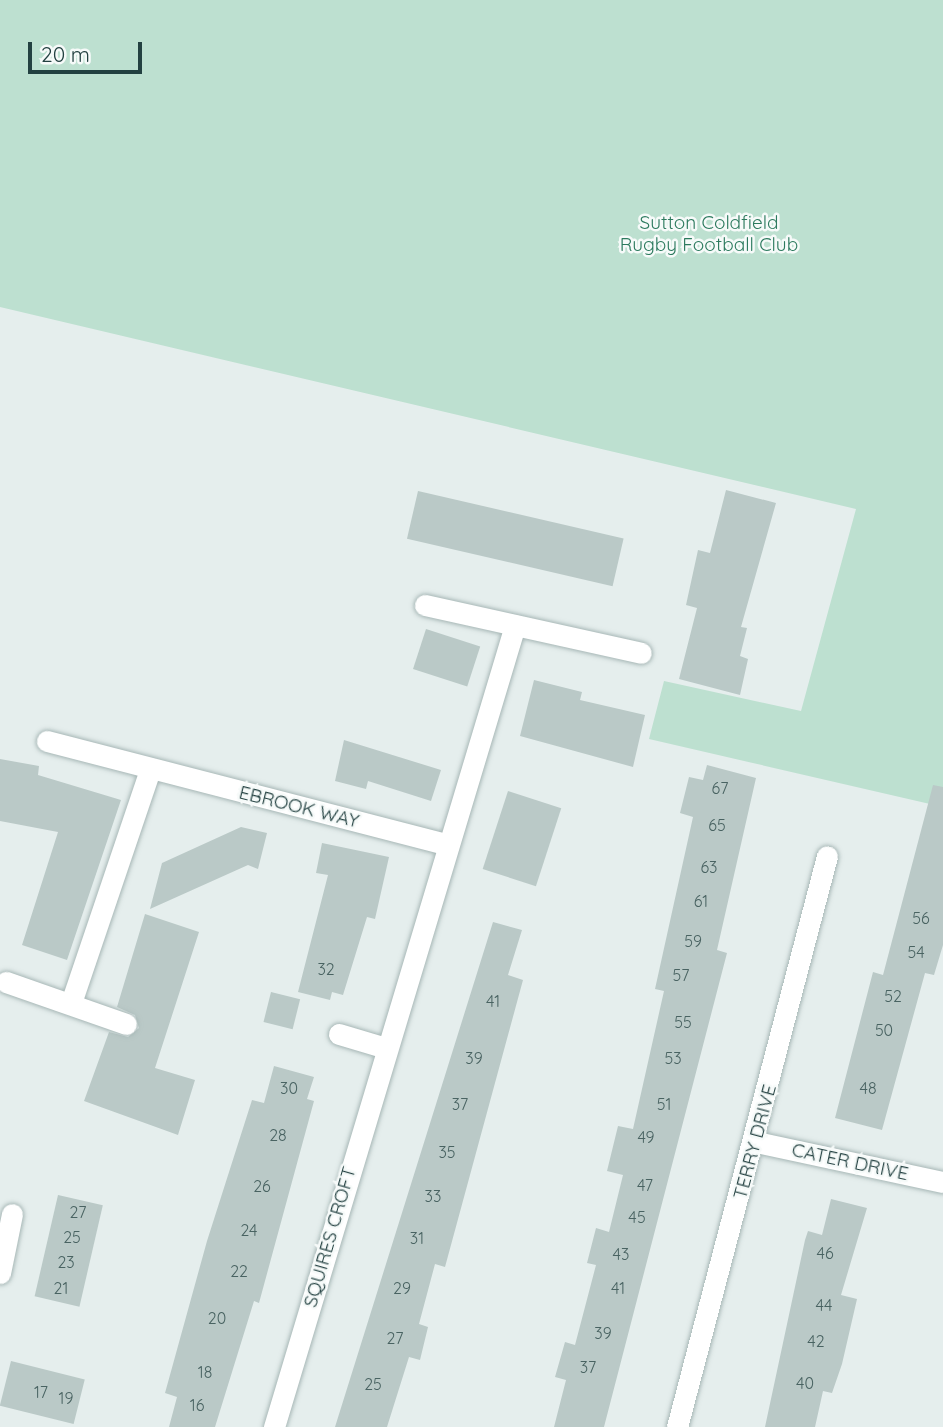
<!DOCTYPE html>
<style>
body{margin:0}
#map{position:relative;width:943px;height:1427px;overflow:hidden;background:#e5eeed;font-family:Quicksand,sans-serif}
div>[style]{position:absolute}
[style*='--x']{left:calc(var(--x)*1px);top:calc(var(--y)*1px);width:calc(var(--w)*1px);rotate:calc(var(--a)*1deg)}
.green>*{inset:0;background:#bde0d0}
.building>*{inset:0;background:#bac9c7;transform-origin:0 0}
.roads{filter:drop-shadow(0 0 2px #a7b7b6) drop-shadow(0 0 2px #a7b7b6)}
.minor>*{height:21px;margin:-10.5px;padding:0 10.5px;transform-origin:10.5px;border-radius:10.5px;background:#fff}
span{translate:-50% -50%;white-space:nowrap;text-align:center;line-height:1.15;-webkit-text-stroke:5px #f6faf9;paint-order:stroke}
.number-label{font-size:16px;color:#496362}
.number-label span{-webkit-text-stroke-width:0}
.park-label{font-size:19px;color:#2c7a5e}
.street-label{font-size:19px;color:#234141}
.scale{position:absolute;left:28px;top:42px;width:114px;height:32px;box-sizing:border-box;border:4px solid #234141;border-top:0;padding-left:9px;font-size:21px;line-height:24px;white-space:nowrap;color:#234141;-webkit-text-stroke:5px #f6faf9;paint-order:stroke}
</style>
<div id="map">
<div class="green">
<div style="clip-path:polygon(0 0,943px 0,943px 807px,649px 739px,664px 681px,801px 711px,856px 509px,0 307px)"></div>
</div>
<div class="building">
<div style="clip-path:polygon(726px 490px,776px 503px,741px 627px,747px 628px,740px 656px,748px 659px,740px 695px,679px 679px,697px 608px,686px 605px,698px 550px,710px 553px)"></div>
<div style="left:418px;top:491px;width:211px;height:49px;rotate:13deg"></div>
<div style="left:426px;top:629px;width:57px;height:42px;rotate:18deg"></div>
<div style="clip-path:polygon(534px 680px,582px 692px,580px 700px,645px 715px,633px 767px,520px 736px)"></div>
<div style="clip-path:polygon(344px 740px,441px 770px,431px 801px,368px 781px,366px 789px,335px 781px)"></div>
<div style="clip-path:polygon(0 759px,39px 766px,38px 775px,121px 800px,67px 960px,22px 945px,58px 832px,0 821px)"></div>
<div style="clip-path:polygon(707px 765px,756px 778px,717px 950px,727px 953px,604px 1427px,554px 1427px,566px 1380px,555px 1377px,565px 1342px,575px 1345px,596px 1265px,587px 1263px,596px 1228px,609px 1232px,623px 1175px,607px 1171px,618px 1126px,633px 1129px,664px 991px,655px 989px,693px 817px,680px 813px,689px 777px,703px 780px)"></div>
<div style="clip-path:polygon(933px 785px,943px 787px,943px 945px,934px 975px,925px 973px,882px 1130px,835px 1118px,873px 972px,883px 975px)"></div>
<div style="left:508px;top:791px;width:56px;height:82px;rotate:18deg"></div>
<div style="clip-path:polygon(241px 827px,267px 833px,258px 869px,248px 865px,150px 909px,162px 863px)"></div>
<div style="clip-path:polygon(322px 843px,389px 857px,375px 919px,367px 917px,343px 995px,332px 992px,330px 1000px,298px 992px,328px 875px,316px 873px)"></div>
<div style="clip-path:polygon(145px 914px,199px 932px,155px 1068px,195px 1080px,178px 1135px,84px 1101px,109px 1032px,128px 1037px,139px 1028px,135px 1015px,117px 1007px)"></div>
<div style="clip-path:polygon(493px 922px,522px 930px,508px 975px,523px 980px,445px 1267px,435px 1264px,419px 1324px,428px 1327px,420px 1360px,409px 1357px,387px 1427px,335px 1427px)"></div>
<div style="left:271px;top:992px;width:30px;height:31px;rotate:14deg"></div>
<div style="clip-path:polygon(274px 1066px,314px 1077px,307px 1099px,314px 1101px,259px 1303px,254px 1301px,215px 1427px,169px 1427px,177px 1397px,165px 1393px,207px 1241px,252px 1100px,264px 1103px)"></div>
<div style="left:58px;top:1195px;width:46px;height:104px;rotate:13deg"></div>
<div style="clip-path:polygon(831px 1199px,867px 1208px,841px 1295px,857px 1299px,842px 1364px,832px 1393px,823px 1391px,815px 1427px,765px 1427px,805px 1240px,808px 1231px,822px 1235px)"></div>
<div style="left:11px;top:1361px;width:76px;height:46px;rotate:14deg"></div>
</div>
<div class="roads">
<div class="minor">
<div style="--x:425;--y:605;--w:221;--a:12.5"></div>
<div style="--x:47;--y:741;--w:414;--a:14.5"></div>
<div style="--x:6;--y:982;--w:127;--a:19.3"></div>
<div style="--x:71;--y:1003;--w:246;--a:-71.3"></div>
<div style="--x:339;--y:1034;--w:49;--a:16.6"></div>
<div style="--x:756;--y:1142;--w:191;--a:12.1"></div>
<div style="--x:0;--y:1273;--w:60;--a:-78.5"></div>
<div style="--x:274;--y:1427;--w:837;--a:-73.27"></div>
<div style="--x:677;--y:1427;--w:590;--a:-75.28"></div>
</div>
</div>
<div class="number-label">
<span style="left:720px;top:788px">67</span>
<span style="left:717px;top:825px">65</span>
<span style="left:709px;top:867px">63</span>
<span style="left:701px;top:901px">61</span>
<span style="left:921px;top:918px">56</span>
<span style="left:693px;top:941px">59</span>
<span style="left:916px;top:952px">54</span>
<span style="left:326px;top:969px">32</span>
<span style="left:681px;top:975px">57</span>
<span style="left:893px;top:996px">52</span>
<span style="left:493px;top:1001px">41</span>
<span style="left:683px;top:1022px">55</span>
<span style="left:884px;top:1030px">50</span>
<span style="left:474px;top:1058px">39</span>
<span style="left:673px;top:1058px">53</span>
<span style="left:289px;top:1088px">30</span>
<span style="left:868px;top:1088px">48</span>
<span style="left:460px;top:1104px">37</span>
<span style="left:664px;top:1104px">51</span>
<span style="left:278px;top:1135px">28</span>
<span style="left:646px;top:1137px">49</span>
<span style="left:447px;top:1152px">35</span>
<span style="left:645px;top:1185px">47</span>
<span style="left:262px;top:1186px">26</span>
<span style="left:433px;top:1196px">33</span>
<span style="left:78px;top:1212px">27</span>
<span style="left:637px;top:1217px">45</span>
<span style="left:249px;top:1230px">24</span>
<span style="left:72px;top:1237px">25</span>
<span style="left:417px;top:1238px">31</span>
<span style="left:825px;top:1253px">46</span>
<span style="left:621px;top:1254px">43</span>
<span style="left:66px;top:1262px">23</span>
<span style="left:239px;top:1271px">22</span>
<span style="left:61px;top:1288px">21</span>
<span style="left:402px;top:1288px">29</span>
<span style="left:618px;top:1288px">41</span>
<span style="left:824px;top:1305px">44</span>
<span style="left:217px;top:1318px">20</span>
<span style="left:603px;top:1333px">39</span>
<span style="left:395px;top:1338px">27</span>
<span style="left:816px;top:1341px">42</span>
<span style="left:588px;top:1367px">37</span>
<span style="left:205px;top:1372px">18</span>
<span style="left:805px;top:1383px">40</span>
<span style="left:373px;top:1384px">25</span>
<span style="left:41px;top:1392px">17</span>
<span style="left:66px;top:1398px">19</span>
<span style="left:197px;top:1405px">16</span>
</div>
<div class="park-label">
<span style="left:709px;top:234px">Sutton Coldfield<br>Rugby Football Club</span>
</div>
<div class="street-label">
<span style="left:299px;top:807px;rotate:14deg">EBROOK WAY</span>
<span style="left:755px;top:1142px;rotate:-75deg">TERRY DRIVE</span>
<span style="left:850px;top:1162px;rotate:12deg">CATER DRIVE</span>
<span style="left:330px;top:1237px;rotate:-74deg">SQUIRES CROFT</span>
</div>
<div class="scale">20 m</div>
</div>
